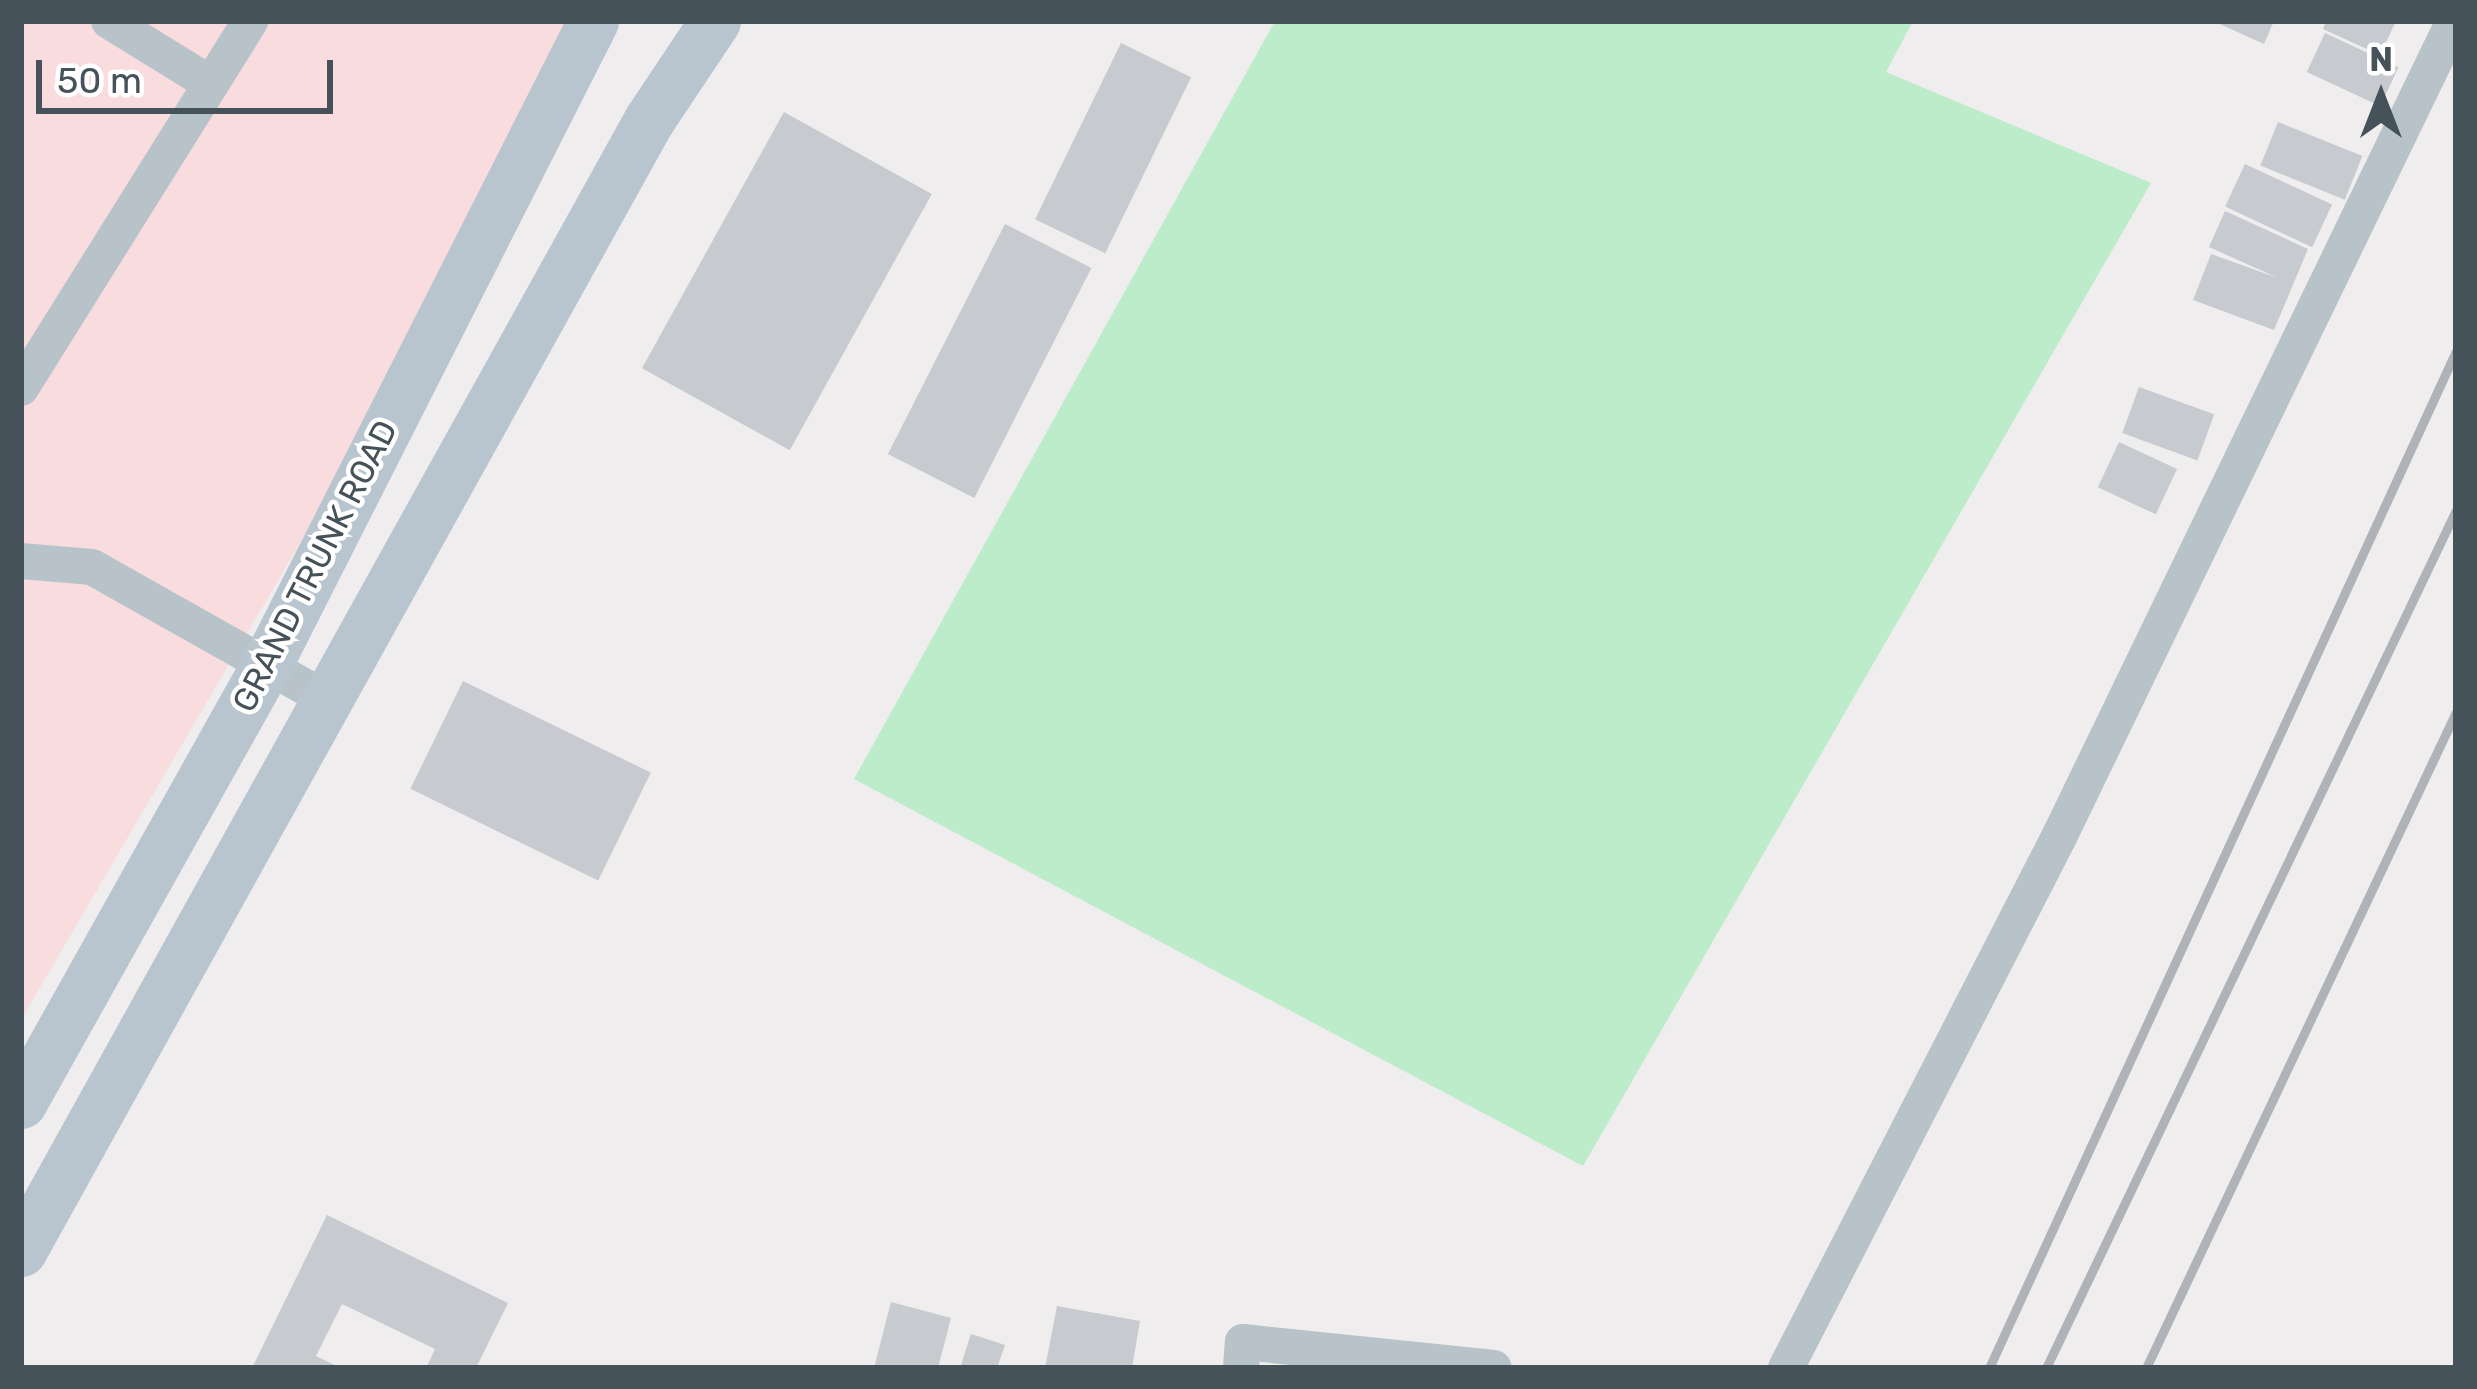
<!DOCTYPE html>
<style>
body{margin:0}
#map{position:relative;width:2477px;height:1389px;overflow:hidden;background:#efeded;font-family:Rubik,sans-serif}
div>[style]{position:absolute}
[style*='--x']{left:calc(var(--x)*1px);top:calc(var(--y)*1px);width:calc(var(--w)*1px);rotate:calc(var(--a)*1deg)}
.medical>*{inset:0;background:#f9ddde}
.green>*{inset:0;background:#bcecc9}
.building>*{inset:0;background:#c7cacf;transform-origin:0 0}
.street>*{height:36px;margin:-18px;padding:0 18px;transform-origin:18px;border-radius:18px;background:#b8c3c9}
.secondary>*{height:51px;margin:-25.5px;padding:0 25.5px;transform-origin:25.5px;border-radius:25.5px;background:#b9c5ce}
.rail>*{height:9px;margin:-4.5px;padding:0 4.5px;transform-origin:4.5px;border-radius:4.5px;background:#afb3b7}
span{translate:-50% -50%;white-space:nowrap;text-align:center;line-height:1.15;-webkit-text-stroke:9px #fff;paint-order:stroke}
.street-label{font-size:33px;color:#465259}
.frame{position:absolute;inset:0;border:24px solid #465259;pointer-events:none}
.north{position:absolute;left:2321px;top:36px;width:120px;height:120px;-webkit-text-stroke:9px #fff;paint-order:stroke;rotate:0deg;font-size:33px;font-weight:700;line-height:48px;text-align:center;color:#465259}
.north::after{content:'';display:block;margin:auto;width:42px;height:54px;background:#465259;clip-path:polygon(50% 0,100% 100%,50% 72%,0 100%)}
.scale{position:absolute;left:36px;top:60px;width:297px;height:54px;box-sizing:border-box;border:6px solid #465259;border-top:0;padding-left:15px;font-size:36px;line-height:42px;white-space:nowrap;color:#465259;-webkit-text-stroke:9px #fff;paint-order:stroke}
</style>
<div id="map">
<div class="medical">
<div style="clip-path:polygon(21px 21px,605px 21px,21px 1020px)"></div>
</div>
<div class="green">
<div style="clip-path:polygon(1275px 21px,1913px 21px,1886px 72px,2151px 183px,1583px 1166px,854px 779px)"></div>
</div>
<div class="building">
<div style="clip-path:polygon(2213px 21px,2274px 21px,2264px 44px)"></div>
<div style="clip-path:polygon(2326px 21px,2396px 21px,2380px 55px,2323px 29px)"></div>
<div style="left:2325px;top:33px;width:81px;height:43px;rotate:25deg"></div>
<div style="left:1121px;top:43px;width:78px;height:196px;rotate:26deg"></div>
<div style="left:784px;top:112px;width:169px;height:293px;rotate:29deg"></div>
<div style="left:2278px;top:122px;width:91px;height:47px;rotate:22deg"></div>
<div style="left:2245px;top:164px;width:96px;height:47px;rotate:25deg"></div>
<div style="clip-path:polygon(2225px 211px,2308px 249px,2274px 330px,2193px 300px,2211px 254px,2278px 278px,2209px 247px)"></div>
<div style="left:1005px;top:224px;width:97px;height:258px;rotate:27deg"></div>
<div style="left:2139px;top:387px;width:80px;height:49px;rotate:20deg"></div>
<div style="left:2119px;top:442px;width:64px;height:50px;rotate:25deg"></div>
<div style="left:463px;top:681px;width:209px;height:120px;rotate:26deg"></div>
<div style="clip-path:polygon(327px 1215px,508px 1303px,476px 1368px,426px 1368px,435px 1349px,342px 1304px,316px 1356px,341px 1368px,252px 1368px)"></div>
<div style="clip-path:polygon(891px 1302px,951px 1318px,938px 1368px,874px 1368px)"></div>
<div style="clip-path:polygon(1057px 1306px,1140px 1321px,1132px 1368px,1045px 1368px)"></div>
<div style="clip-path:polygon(971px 1334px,1005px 1345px,997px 1368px,960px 1368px)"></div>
</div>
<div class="street">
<div style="--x:109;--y:21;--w:120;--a:31.7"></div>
<div style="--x:21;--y:388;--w:433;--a:-58"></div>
<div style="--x:21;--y:561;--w:71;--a:4.8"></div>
<div style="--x:92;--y:567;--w:273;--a:29.4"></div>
<div style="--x:1241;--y:1368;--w:26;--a:-86"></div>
<div style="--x:1243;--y:1342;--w:252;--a:5.9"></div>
<div style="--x:1786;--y:1368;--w:597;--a:-62.79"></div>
<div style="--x:2059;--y:837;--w:907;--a:-64.17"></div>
</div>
<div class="secondary">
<div style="--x:21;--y:1103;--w:505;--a:-60.75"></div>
<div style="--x:268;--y:662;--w:719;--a:-63.11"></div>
<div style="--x:21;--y:1251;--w:1294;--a:-60.96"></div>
<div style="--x:649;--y:120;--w:119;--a:-56.3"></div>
</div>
<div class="rail">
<div style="--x:1989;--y:1368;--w:1119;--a:-65.34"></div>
<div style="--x:2046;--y:1368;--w:951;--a:-64.46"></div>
<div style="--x:2146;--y:1368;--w:726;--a:-64.71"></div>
</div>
<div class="street-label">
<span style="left:315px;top:566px;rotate:-63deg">GRAND TRUNK ROAD</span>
</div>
<div class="frame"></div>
<div class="north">N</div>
<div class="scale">50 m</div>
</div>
